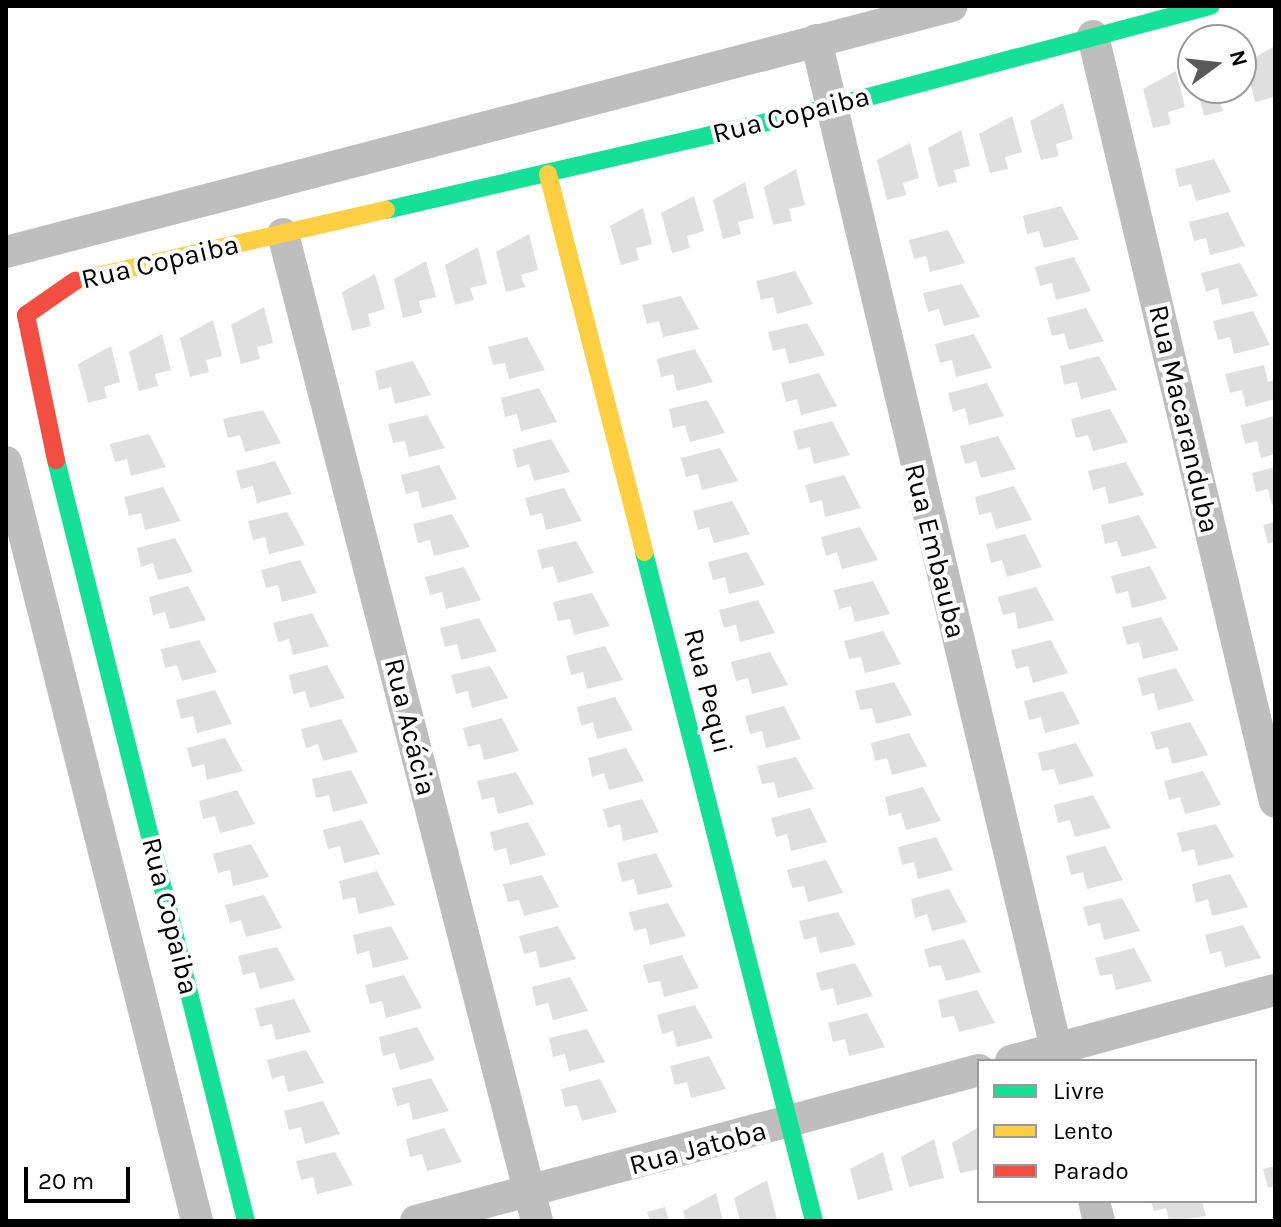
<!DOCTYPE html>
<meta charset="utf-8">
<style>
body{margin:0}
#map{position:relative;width:1281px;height:1227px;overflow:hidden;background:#fff;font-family:Karla,sans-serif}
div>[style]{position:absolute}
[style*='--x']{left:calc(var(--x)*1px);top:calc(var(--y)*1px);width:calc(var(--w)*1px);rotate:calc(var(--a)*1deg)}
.building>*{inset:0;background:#dfdfdf}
.street>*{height:32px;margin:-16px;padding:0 16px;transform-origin:16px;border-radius:16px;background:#bebebe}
.fast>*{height:18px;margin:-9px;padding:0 9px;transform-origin:9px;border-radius:9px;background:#16e098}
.slow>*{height:18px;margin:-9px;padding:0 9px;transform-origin:9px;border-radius:9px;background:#ffcf43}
.jam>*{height:18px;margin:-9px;padding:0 9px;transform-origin:9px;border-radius:9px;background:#f24e42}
span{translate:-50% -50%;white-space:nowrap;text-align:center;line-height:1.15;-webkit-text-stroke:8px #fff;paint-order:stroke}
.street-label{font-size:28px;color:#000}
.frame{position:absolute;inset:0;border:8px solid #000;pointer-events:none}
.legend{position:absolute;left:977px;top:1059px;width:280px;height:144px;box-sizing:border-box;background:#fff;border:2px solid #999;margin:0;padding:10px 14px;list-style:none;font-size:24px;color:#000}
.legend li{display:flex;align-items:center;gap:16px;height:40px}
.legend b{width:40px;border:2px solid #999}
.north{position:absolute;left:1177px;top:24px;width:80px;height:80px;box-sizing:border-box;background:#fff;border:2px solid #999;border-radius:50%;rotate:75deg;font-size:22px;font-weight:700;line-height:32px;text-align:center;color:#000}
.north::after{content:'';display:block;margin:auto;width:28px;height:36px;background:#595959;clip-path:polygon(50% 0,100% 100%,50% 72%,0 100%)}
.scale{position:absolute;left:24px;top:1167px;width:106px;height:36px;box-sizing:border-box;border:4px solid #000;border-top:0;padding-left:10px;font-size:24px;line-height:28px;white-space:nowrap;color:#000;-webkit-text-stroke:6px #fff;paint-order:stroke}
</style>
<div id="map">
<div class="building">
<div style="clip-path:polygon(1275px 46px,1274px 97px,1255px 102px,1245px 63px)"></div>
<div style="clip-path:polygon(1176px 71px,1185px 107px,1168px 112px,1171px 124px,1153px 128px,1143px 89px)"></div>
<div style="clip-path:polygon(1197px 88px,1235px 88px,1236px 95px,1219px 99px,1223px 111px,1204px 116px)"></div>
<div style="clip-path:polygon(1063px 103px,1073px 139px,1056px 144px,1059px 156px,1041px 160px,1030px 121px)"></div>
<div style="clip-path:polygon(1012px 116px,1022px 152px,1005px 157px,1008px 169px,990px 173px,979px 134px)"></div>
<div style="clip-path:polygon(961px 130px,970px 166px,954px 170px,957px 182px,938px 187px,928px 148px)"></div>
<div style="clip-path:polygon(910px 143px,919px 178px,903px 183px,906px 195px,887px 200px,877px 160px)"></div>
<div style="clip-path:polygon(1214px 159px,1231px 192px,1196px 201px,1191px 184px,1179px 187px,1175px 169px)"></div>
<div style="clip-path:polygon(796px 169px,805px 205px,789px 209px,792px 221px,773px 225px,764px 187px)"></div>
<div style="clip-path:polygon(745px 182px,754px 218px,738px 222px,741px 234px,723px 239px,713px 200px)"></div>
<div style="clip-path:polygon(694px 196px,704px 231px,687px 236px,690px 248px,672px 253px,661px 213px)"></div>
<div style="clip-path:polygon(1061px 206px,1079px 239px,1044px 248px,1039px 231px,1027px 234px,1023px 216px)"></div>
<div style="clip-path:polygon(643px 208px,652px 244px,636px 248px,639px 260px,621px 265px,610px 226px)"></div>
<div style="clip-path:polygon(1228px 212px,1245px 246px,1210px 255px,1206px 238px,1194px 241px,1189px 222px)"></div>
<div style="clip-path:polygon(948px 230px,965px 263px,930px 272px,926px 256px,914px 259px,909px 240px)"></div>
<div style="clip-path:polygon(529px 234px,538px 270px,521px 275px,525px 287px,506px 292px,496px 252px)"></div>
<div style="clip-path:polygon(478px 247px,487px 284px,470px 288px,474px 300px,455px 305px,445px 265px)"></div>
<div style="clip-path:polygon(1074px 257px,1091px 291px,1056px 300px,1052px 283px,1040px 286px,1035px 267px)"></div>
<div style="clip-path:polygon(426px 261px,436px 297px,419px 301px,422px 313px,403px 318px,394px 279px)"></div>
<div style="clip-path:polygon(1240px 263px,1258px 296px,1222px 305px,1218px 288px,1206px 292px,1201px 273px)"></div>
<div style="clip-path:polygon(795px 271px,813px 304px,777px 314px,773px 297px,761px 300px,756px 281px)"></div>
<div style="clip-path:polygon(375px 274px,385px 309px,368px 314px,371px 326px,352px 331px,342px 292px)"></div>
<div style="clip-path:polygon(962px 284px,980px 317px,944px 326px,939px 309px,928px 312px,923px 293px)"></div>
<div style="clip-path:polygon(681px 296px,699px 329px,663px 337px,659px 321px,647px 324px,642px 305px)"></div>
<div style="clip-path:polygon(264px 307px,273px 343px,257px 347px,260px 359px,241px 364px,231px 325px)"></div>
<div style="clip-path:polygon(1086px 308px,1104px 341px,1069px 350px,1064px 333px,1052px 336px,1047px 318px)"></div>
<div style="clip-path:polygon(1253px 311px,1270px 345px,1234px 354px,1230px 337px,1218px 340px,1213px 321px)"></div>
<div style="clip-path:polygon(213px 320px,222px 356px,206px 360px,209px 372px,190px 377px,180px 338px)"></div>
<div style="clip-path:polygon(807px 323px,825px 355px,789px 364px,785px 348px,773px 351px,768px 332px)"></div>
<div style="clip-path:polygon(162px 334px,171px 370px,155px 374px,158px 386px,139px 391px,129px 352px)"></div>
<div style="clip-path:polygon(974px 334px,992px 368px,956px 377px,952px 360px,940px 363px,935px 344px)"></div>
<div style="clip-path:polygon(527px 337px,545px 370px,509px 379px,505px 363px,493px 365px,488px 347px)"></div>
<div style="clip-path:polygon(111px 346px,120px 382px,104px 387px,107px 398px,88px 403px,78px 364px)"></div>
<div style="clip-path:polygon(695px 349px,713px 382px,677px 391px,673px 374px,661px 377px,657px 359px)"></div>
<div style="clip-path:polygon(1099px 356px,1117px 390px,1081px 399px,1077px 382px,1064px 385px,1060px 366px)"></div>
<div style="clip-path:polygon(413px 361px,431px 395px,395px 404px,391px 387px,379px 390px,375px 371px)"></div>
<div style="clip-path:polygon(1264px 365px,1268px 382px,1275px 380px,1275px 399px,1246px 407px,1242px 390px,1230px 393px,1225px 374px)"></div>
<div style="clip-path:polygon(819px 373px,837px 406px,801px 415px,797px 399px,786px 402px,781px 383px)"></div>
<div style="clip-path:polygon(987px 383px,1004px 416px,969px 425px,965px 408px,953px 412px,948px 393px)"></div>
<div style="clip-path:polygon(539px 388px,557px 422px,521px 431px,517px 414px,505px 417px,501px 398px)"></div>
<div style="clip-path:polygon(707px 400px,725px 433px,690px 442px,685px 425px,673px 428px,669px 409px)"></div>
<div style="clip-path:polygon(1110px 409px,1128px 442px,1093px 451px,1088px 435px,1076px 438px,1071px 419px)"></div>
<div style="clip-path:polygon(263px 410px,281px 443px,245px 452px,240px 435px,228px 438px,223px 419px)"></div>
<div style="clip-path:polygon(427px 415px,445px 448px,409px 457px,405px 441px,393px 443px,388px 424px)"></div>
<div style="clip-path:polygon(1275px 416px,1275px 454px,1261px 458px,1257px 441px,1245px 444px,1241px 425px)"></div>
<div style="clip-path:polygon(832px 421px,850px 455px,814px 464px,810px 447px,798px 450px,793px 431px)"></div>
<div style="clip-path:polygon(149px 434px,166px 467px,131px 476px,127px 459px,115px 462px,110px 444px)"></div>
<div style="clip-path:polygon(998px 436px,1016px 469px,981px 478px,976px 461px,965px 464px,960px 446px)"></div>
<div style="clip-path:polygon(551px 439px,570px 472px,534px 481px,529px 464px,517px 468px,513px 449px)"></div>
<div style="clip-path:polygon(720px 448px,738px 481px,702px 490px,698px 474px,686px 477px,681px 458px)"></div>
<div style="clip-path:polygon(275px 461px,292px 494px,257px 503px,253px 486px,241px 489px,236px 471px)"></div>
<div style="clip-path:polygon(1126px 462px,1144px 495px,1109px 504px,1105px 487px,1093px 490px,1088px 471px)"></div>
<div style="clip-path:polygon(439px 465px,457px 499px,422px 508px,418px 491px,406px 494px,401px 475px)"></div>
<div style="clip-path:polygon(1275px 467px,1275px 504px,1272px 505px,1268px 489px,1256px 492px,1252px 473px)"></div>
<div style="clip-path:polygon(844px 475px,861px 508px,825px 517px,822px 500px,810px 503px,805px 485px)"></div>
<div style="clip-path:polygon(1014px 486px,1032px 520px,996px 529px,991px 512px,979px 515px,975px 497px)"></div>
<div style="clip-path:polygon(163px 487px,181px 521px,145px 530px,141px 513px,129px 516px,124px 497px)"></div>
<div style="clip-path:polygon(564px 488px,582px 521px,546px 530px,542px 513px,530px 516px,525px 498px)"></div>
<div style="clip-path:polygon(732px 501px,750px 534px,714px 543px,709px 527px,698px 530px,693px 511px)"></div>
<div style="clip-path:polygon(287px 512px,305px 545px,269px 554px,265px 537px,253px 540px,248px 521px)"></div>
<div style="clip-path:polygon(452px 514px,470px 547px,434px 556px,430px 540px,418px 543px,413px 524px)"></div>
<div style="clip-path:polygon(1139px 515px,1157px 548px,1122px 557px,1117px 541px,1105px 544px,1101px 525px)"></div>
<div style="clip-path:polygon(1275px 522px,1275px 542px,1268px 544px,1263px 525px)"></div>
<div style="clip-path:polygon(860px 527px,878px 560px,842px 569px,837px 552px,826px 556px,821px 537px)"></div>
<div style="clip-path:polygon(1025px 534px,1042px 567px,1007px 577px,1002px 560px,991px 563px,986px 544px)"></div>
<div style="clip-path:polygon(175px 538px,193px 572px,158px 580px,153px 563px,141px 567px,137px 548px)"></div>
<div style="clip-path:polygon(576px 541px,594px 573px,558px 583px,553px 566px,542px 569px,537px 550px)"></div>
<div style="clip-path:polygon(747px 552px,765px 585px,729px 594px,725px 577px,713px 580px,708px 562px)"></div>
<div style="clip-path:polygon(300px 560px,317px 593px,282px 602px,278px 585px,266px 588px,261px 570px)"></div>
<div style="clip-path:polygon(1150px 566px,1167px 599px,1132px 608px,1128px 591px,1116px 594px,1111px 576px)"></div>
<div style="clip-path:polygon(464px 567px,481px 600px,446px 609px,442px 592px,430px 595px,425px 577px)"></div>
<div style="clip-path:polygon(873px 581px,890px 614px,855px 622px,851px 606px,839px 609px,834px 590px)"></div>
<div style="clip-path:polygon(188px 586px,206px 620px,170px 629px,165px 612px,153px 615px,149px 597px)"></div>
<div style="clip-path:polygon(1036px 587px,1054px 620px,1018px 629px,1015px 612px,1003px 615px,998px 597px)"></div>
<div style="clip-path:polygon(592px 593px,610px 626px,574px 635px,570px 619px,558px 621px,553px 602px)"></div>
<div style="clip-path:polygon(758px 600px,775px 633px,740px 642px,736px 625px,724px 628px,719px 610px)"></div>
<div style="clip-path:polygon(312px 613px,329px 646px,293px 655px,289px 639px,278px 642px,273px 623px)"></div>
<div style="clip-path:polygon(1161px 617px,1179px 650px,1143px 659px,1139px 642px,1127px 645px,1122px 627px)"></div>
<div style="clip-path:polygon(479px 618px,497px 651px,461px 660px,457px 644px,445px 647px,440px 628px)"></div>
<div style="clip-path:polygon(883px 631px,901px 664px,865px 673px,861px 657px,849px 659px,844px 641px)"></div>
<div style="clip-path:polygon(199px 640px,217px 672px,182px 681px,177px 665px,165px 668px,161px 649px)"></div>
<div style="clip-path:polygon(1051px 640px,1068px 673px,1033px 683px,1028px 666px,1016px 669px,1011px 650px)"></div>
<div style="clip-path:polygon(605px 646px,623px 680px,587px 689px,583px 672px,571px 675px,566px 656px)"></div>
<div style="clip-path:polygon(770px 652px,788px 685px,752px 694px,748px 678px,736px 681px,731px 662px)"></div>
<div style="clip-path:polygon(327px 665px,345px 698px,310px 708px,305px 691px,293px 694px,289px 675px)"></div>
<div style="clip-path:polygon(490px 666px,508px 698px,472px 708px,468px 691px,456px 694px,451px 675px)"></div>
<div style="clip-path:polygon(1176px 668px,1194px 701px,1158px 710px,1154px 693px,1142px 696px,1138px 678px)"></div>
<div style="clip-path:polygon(894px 682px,912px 715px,876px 724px,872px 708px,860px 710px,855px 691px)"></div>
<div style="clip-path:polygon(215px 690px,232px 724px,197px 733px,193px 716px,181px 719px,176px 700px)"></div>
<div style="clip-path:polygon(1063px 691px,1080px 724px,1045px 733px,1041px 717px,1029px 720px,1024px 701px)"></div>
<div style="clip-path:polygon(615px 697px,633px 730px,597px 739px,593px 722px,581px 726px,577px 707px)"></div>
<div style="clip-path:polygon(784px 706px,801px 739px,766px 748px,762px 731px,750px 734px,745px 716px)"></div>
<div style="clip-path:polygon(502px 718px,519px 751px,484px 760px,480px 744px,468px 747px,463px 728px)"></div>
<div style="clip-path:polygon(341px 719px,358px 752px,323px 761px,318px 744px,306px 748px,301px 729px)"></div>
<div style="clip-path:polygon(1190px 722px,1208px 755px,1172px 764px,1168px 747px,1156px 750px,1151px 732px)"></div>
<div style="clip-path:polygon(909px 733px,927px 766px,892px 775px,887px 758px,875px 761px,871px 743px)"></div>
<div style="clip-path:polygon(225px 738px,243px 771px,207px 780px,204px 764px,192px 767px,187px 748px)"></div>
<div style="clip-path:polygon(1076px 743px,1094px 776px,1059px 785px,1054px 769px,1042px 771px,1038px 753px)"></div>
<div style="clip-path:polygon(626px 748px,644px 781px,609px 790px,604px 773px,592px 777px,588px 758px)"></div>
<div style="clip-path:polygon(796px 757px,814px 789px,778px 798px,774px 782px,762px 784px,757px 766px)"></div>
<div style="clip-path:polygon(351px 770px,368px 803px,333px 812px,329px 795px,316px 798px,312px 779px)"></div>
<div style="clip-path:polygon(1203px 771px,1221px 805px,1185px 814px,1180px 797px,1169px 800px,1164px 781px)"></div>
<div style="clip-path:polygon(516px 772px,534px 804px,498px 814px,494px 797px,482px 800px,477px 781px)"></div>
<div style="clip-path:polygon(923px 787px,941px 821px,906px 830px,901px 813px,889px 816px,885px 797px)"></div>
<div style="clip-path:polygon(237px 790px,255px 824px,220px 833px,215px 816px,203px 819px,199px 801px)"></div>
<div style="clip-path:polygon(1093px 795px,1111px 828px,1075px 837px,1070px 820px,1058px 823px,1054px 805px)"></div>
<div style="clip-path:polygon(642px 799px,659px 832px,623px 841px,620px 824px,608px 828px,603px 809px)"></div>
<div style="clip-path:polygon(810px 808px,827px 842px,791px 851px,787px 834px,776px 837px,771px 818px)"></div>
<div style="clip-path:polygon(362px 820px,380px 854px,344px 863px,340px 846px,328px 849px,323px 830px)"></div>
<div style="clip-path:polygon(528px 822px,546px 855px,510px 865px,506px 848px,494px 851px,490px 832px)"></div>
<div style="clip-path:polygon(1216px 824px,1234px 857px,1198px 866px,1194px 849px,1182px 852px,1177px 833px)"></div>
<div style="clip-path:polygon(936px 837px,953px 870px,918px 879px,914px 862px,902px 865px,898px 847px)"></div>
<div style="clip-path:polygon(251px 844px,269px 877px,233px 886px,230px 870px,218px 873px,213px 854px)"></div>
<div style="clip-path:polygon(1105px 846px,1123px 880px,1087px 889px,1083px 872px,1071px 875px,1066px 856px)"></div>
<div style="clip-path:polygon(656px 853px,673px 887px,638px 895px,634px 879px,622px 882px,617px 863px)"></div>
<div style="clip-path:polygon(826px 860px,843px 893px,808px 902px,804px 886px,792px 888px,787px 870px)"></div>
<div style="clip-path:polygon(377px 871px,395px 905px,359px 914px,355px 897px,343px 900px,339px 881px)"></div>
<div style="clip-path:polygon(1230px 874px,1248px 907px,1212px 916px,1208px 899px,1196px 903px,1192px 884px)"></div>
<div style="clip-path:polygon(542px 875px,559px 907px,524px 916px,519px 900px,508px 902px,503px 884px)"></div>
<div style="clip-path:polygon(949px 889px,967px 922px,932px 931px,927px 914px,915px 918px,911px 899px)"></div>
<div style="clip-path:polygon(264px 895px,282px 928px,246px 937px,241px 920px,230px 923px,225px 905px)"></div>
<div style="clip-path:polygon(1122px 898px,1140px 931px,1104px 940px,1100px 923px,1088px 926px,1083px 907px)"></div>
<div style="clip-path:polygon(668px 903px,686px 936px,650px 945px,646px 928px,634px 931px,629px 912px)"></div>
<div style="clip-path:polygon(838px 912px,856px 945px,820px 953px,816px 937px,804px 940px,799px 921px)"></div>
<div style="clip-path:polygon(1243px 925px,1261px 958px,1225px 967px,1221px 951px,1210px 954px,1205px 935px)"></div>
<div style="clip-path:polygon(391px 926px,409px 959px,373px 968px,369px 951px,357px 954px,353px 935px)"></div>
<div style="clip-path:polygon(558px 926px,576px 959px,540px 968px,536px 951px,524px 954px,519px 936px)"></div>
<div style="clip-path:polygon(964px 939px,981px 972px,946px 981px,941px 965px,929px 967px,924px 949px)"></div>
<div style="clip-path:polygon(277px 947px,295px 980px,260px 989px,255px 972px,243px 975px,238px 956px)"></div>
<div style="clip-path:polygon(1134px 948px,1152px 981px,1116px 990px,1112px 974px,1100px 976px,1095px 958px)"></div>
<div style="clip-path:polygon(682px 955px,699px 988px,664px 997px,660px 981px,648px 983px,643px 965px)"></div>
<div style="clip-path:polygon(855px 963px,873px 996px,837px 1005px,833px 988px,821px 991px,816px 973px)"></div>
<div style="clip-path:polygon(404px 975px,422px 1008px,386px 1018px,382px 1001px,370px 1004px,365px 985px)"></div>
<div style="clip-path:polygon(570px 977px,588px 1011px,553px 1020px,548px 1003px,536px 1006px,532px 987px)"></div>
<div style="clip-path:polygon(977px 990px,995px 1023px,959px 1032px,954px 1016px,942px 1018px,938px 1000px)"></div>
<div style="clip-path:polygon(294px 999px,311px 1032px,276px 1040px,272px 1024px,260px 1027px,255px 1008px)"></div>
<div style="clip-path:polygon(695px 1005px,713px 1038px,677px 1047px,673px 1031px,662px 1034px,657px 1015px)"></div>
<div style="clip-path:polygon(867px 1013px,885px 1047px,849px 1056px,845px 1039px,833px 1042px,828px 1023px)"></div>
<div style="clip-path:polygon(417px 1027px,435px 1060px,400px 1070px,395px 1053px,383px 1056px,379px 1037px)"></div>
<div style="clip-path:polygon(587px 1029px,605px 1062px,569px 1071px,565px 1054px,553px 1057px,549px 1038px)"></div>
<div style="clip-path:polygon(306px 1050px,324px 1083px,288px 1092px,284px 1075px,272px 1079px,267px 1060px)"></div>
<div style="clip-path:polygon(709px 1056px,726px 1089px,691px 1098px,687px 1082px,675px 1085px,670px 1066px)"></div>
<div style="clip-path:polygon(431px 1078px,449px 1111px,413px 1120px,409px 1103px,397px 1106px,392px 1088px)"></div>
<div style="clip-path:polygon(600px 1079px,617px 1112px,582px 1121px,577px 1105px,565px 1107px,561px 1089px)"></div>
<div style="clip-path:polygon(323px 1101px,340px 1134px,305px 1144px,301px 1127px,289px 1130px,284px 1111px)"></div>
<div style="clip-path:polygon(979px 1127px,979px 1169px,960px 1173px,952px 1143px)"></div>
<div style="clip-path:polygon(444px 1128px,462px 1162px,427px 1171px,422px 1154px,410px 1157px,406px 1139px)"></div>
<div style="clip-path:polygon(934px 1139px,944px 1178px,909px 1187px,901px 1157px)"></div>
<div style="clip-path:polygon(335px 1152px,353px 1185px,317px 1194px,313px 1177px,301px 1180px,296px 1161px)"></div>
<div style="clip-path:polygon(883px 1152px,893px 1190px,858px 1200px,850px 1169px)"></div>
<div style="clip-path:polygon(1275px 1166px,1275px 1186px,1268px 1188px,1263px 1169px)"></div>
<div style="clip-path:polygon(767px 1180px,777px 1219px,740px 1221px,734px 1198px)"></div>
<div style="clip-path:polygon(716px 1193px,723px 1221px,686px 1221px,683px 1211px)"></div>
<div style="clip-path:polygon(1151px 1201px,1202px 1201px,1206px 1216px,1169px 1221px,1166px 1208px,1154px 1211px)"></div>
<div style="clip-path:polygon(665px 1207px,669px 1221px,650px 1221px,647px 1212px)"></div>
</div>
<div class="street">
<div style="--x:1093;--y:36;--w:787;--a:76.63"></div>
<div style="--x:816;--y:40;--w:1050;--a:76.61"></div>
<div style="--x:283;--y:234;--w:1019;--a:75.57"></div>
<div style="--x:6;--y:252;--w:977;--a:-14.58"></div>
<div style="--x:6;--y:462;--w:783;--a:75.87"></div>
<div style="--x:1011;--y:1061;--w:273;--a:-15.1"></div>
<div style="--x:1094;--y:1201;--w:21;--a:76"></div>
<div style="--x:416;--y:1221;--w:583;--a:-15.01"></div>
</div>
<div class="fast">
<div style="--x:386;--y:210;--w:453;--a:-13"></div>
<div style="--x:827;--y:108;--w:397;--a:-14.9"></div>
<div style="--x:56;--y:460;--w:784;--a:75.98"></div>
<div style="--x:644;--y:552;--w:690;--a:75.74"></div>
</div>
<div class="slow">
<div style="--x:548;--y:174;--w:390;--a:75.7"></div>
<div style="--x:75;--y:281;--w:319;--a:-12.9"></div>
</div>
<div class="jam">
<div style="--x:56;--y:460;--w:148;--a:-101.7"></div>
<div style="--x:26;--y:315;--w:60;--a:-34.8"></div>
</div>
<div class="street-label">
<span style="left:791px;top:115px;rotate:-14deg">Rua Copaiba</span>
<span style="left:160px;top:262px;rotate:-13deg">Rua Copaiba</span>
<span style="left:1184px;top:419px;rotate:77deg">Rua Macaranduba</span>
<span style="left:935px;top:551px;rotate:76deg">Rua Embauba</span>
<span style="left:708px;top:691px;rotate:76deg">Rua Pequi</span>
<span style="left:410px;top:727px;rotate:76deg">Rua Acácia</span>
<span style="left:170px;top:916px;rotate:76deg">Rua Copaiba</span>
<span style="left:698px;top:1148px;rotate:-15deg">Rua Jatoba</span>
</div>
<div class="frame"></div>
<ul class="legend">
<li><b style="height:10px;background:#16e098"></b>Livre</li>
<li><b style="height:10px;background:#ffcf43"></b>Lento</li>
<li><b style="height:10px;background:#f24e42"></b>Parado</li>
</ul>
<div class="north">N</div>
<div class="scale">20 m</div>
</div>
